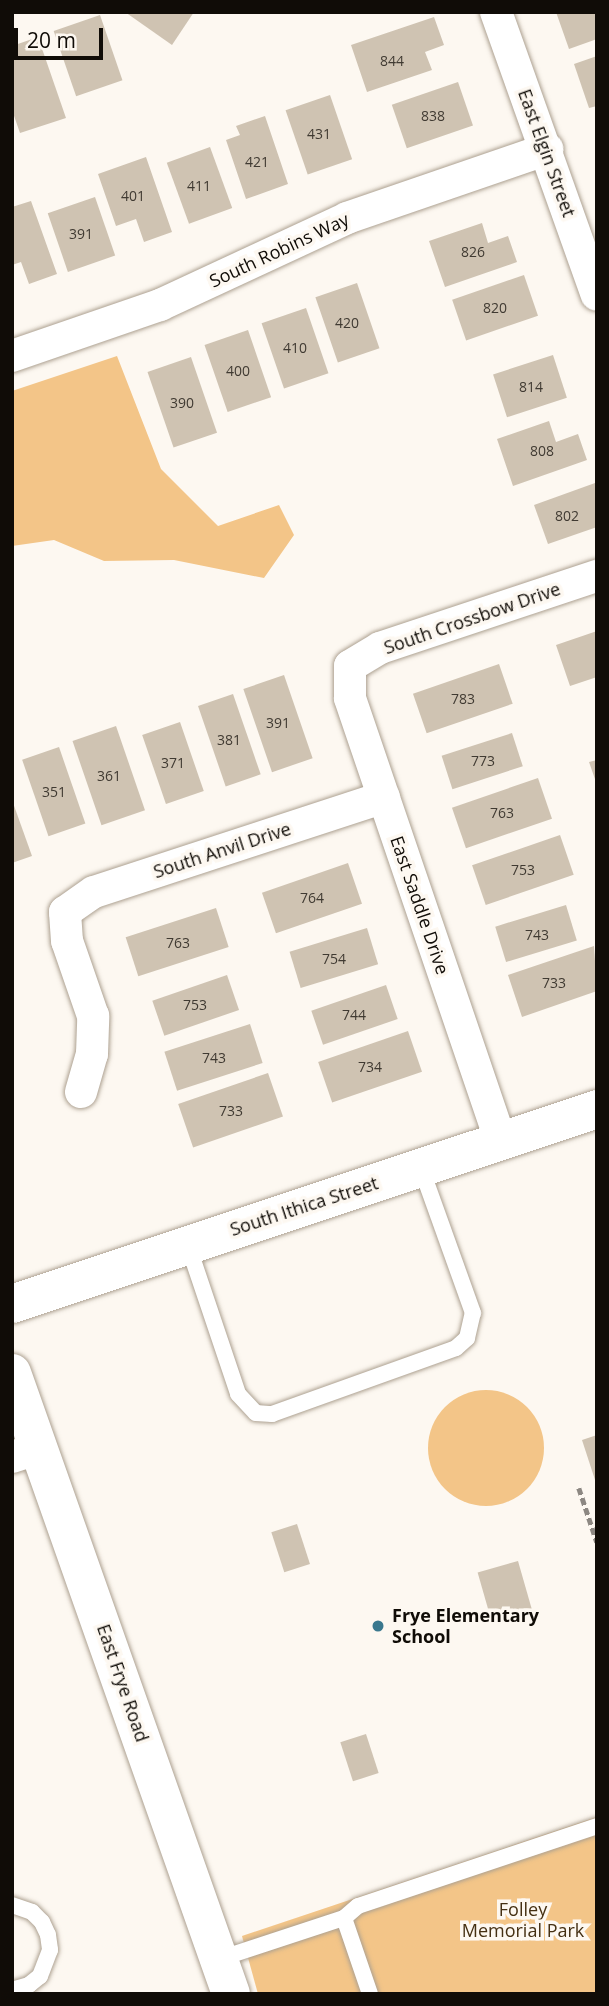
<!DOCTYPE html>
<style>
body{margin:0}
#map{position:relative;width:609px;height:2006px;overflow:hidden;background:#fdf8f1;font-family:"Open Sans",sans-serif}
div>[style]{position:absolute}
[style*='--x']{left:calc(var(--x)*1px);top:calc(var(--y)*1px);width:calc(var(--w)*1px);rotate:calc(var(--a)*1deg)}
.green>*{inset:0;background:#f3c588}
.round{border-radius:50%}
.building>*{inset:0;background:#cfc3b2;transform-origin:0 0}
.path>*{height:4.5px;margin-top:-2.25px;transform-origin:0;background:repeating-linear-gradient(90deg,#8d8882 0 7px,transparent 0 10.5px)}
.roads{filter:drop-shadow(0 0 2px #ada191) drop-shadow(0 0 2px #ada191)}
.lane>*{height:16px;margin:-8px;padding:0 8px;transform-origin:8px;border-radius:8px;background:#fff}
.street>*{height:32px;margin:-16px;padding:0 16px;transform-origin:16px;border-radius:16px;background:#fff}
.secondary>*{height:38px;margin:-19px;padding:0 19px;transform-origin:19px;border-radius:19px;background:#fff}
.dots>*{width:19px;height:19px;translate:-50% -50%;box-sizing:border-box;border:4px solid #fdf8f1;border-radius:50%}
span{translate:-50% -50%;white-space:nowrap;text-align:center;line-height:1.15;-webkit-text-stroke:7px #fdf8f1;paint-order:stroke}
.number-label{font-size:14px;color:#403a32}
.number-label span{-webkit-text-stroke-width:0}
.street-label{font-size:18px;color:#100c07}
.poi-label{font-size:18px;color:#100c07;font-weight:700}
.left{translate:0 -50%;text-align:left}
.park-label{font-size:18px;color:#453013}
.frame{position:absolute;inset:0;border:14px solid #100c07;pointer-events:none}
.scale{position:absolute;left:14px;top:28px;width:89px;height:32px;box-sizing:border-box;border:4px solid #100c07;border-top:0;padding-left:9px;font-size:21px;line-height:24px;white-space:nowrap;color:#100c07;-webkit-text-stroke:5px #fdf8f1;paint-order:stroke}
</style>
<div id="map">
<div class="green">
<div style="clip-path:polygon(117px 356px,161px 469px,218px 526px,279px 505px,294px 535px,264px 578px,174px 560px,104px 561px,54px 540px,12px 546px,12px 391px)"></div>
<div class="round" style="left:428px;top:1390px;width:116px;height:116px"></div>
<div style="clip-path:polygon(597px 1817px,597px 1994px,258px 1994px,242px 1936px)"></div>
</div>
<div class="building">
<div style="clip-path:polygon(125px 12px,194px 12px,172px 45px)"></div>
<div style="clip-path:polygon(556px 12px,597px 12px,597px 39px,569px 49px)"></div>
<div style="left:100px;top:15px;width:69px;height:49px;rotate:71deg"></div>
<div style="clip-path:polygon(434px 17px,444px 45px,425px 52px,432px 70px,367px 92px,351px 45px)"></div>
<div style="clip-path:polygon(38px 37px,66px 118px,20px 133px,12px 110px,12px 46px)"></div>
<div style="clip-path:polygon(597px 56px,597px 106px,589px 108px,574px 64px)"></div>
<div style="left:458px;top:82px;width:46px;height:70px;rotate:71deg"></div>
<div style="left:330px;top:95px;width:68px;height:47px;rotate:71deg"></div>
<div style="clip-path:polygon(265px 116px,288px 184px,246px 199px,226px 140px,240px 135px,236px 126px)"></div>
<div style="left:210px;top:147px;width:65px;height:46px;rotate:70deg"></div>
<div style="clip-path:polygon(146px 157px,172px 232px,144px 242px,136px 219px,116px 226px,98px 174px)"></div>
<div style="left:95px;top:197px;width:62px;height:50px;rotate:71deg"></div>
<div style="clip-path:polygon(31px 201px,57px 274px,29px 284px,21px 262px,12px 265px,12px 207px)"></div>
<div style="clip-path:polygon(482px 223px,488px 243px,508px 236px,517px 262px,445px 287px,429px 241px)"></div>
<div style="left:524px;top:275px;width:43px;height:76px;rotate:71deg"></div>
<div style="left:357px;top:283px;width:69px;height:44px;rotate:71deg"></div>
<div style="left:306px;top:308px;width:69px;height:47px;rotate:71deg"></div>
<div style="left:248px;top:330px;width:71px;height:46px;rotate:71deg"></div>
<div style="left:553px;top:355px;width:45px;height:63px;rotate:72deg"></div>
<div style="left:191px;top:357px;width:80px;height:46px;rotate:71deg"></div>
<div style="clip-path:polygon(549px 421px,556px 442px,578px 434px,587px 460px,513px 486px,497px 439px)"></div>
<div style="clip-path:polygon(595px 483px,597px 527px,548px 544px,534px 505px)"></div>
<div style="clip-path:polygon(597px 631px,597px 677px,570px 686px,556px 645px)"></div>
<div style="left:499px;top:664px;width:42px;height:91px;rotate:71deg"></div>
<div style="left:284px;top:675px;width:88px;height:43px;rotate:71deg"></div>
<div style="left:233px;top:694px;width:85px;height:37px;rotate:71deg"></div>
<div style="left:180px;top:722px;width:73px;height:40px;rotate:71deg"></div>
<div style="left:116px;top:726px;width:89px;height:46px;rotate:71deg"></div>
<div style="left:512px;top:733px;width:35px;height:74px;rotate:72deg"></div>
<div style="left:59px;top:747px;width:81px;height:39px;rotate:71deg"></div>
<div style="clip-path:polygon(597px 760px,597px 782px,596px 782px,589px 762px)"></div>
<div style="left:538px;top:778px;width:43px;height:91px;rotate:71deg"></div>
<div style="clip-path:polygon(12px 800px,32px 856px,12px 863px)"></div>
<div style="left:560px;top:835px;width:42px;height:93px;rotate:71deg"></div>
<div style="left:348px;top:863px;width:43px;height:91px;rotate:71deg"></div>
<div style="left:566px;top:905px;width:37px;height:74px;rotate:73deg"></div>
<div style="left:216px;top:908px;width:41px;height:95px;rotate:72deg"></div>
<div style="left:367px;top:928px;width:38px;height:81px;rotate:73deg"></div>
<div style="clip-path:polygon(594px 946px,597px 991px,522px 1017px,508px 975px)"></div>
<div style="left:227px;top:975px;width:37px;height:79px;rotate:71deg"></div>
<div style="left:386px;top:985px;width:36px;height:79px;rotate:71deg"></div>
<div style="left:250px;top:1024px;width:41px;height:90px;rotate:72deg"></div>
<div style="left:408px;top:1031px;width:43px;height:95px;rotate:71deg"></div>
<div style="left:268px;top:1073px;width:46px;height:95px;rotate:71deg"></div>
<div style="clip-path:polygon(597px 1435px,597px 1483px,596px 1483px,582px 1440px)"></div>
<div style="left:297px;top:1524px;width:42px;height:27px;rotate:72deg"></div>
<div style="left:518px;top:1561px;width:53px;height:42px;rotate:74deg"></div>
<div style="left:366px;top:1734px;width:41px;height:27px;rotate:72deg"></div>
</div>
<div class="path">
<div style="--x:579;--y:1488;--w:57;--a:71.6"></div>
</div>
<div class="roads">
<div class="lane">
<div style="--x:188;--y:1245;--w:157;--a:71.4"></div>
<div style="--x:238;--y:1394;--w:26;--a:47"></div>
<div style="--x:256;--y:1413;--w:16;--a:4"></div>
<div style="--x:272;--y:1414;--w:195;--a:-19.7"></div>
<div style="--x:456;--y:1348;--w:15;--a:-42"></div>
<div style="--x:467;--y:1338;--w:26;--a:-77"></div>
<div style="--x:473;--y:1313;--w:154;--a:-109.7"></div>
<div style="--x:12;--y:1905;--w:21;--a:19"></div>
<div style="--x:32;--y:1912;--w:14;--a:45"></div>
<div style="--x:42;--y:1922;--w:14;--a:65"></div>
<div style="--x:48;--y:1935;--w:15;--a:82"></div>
<div style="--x:50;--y:1950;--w:28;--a:111"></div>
<div style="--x:40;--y:1976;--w:14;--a:141"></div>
<div style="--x:29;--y:1985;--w:18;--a:164"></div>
<div style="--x:344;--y:1918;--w:18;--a:-41"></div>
<div style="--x:358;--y:1906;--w:252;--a:-18.5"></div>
<div style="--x:219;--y:1959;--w:132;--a:-18.2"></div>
<div style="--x:344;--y:1918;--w:80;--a:71.1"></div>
</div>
<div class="street">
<div style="--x:496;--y:12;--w:300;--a:70.4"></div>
<div style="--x:12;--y:356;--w:157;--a:-19"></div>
<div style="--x:160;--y:305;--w:206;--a:-24.9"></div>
<div style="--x:347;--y:218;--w:212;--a:-19"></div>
<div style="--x:81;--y:1092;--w:40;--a:-74"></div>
<div style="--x:92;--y:1054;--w:38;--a:-88"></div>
<div style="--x:93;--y:1016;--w:79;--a:-109.1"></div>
<div style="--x:67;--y:941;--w:29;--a:-94"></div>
<div style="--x:65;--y:912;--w:35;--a:-35"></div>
<div style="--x:94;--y:892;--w:305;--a:-18.1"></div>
<div style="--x:501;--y:1142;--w:469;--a:-108.8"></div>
<div style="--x:350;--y:698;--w:32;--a:-90"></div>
<div style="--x:350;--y:666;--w:35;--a:-31"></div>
<div style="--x:380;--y:648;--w:229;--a:-18.4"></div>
<div style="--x:12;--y:1457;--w:29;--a:-18"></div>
</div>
<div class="secondary">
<div style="--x:12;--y:1304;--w:617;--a:-18.43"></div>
<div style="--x:12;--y:1373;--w:658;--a:70.57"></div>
</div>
</div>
<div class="dots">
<div style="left:378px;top:1626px;background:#3a788e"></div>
</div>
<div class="number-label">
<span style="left:392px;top:61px">844</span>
<span style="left:433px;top:116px">838</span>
<span style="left:319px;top:134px">431</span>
<span style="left:257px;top:162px">421</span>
<span style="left:199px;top:186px">411</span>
<span style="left:133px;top:196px">401</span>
<span style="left:81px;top:234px">391</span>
<span style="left:473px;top:252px">826</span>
<span style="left:495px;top:308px">820</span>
<span style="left:347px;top:323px">420</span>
<span style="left:295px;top:348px">410</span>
<span style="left:238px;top:371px">400</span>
<span style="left:531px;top:387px">814</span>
<span style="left:182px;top:403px">390</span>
<span style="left:542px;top:451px">808</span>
<span style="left:567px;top:516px">802</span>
<span style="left:463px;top:699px">783</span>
<span style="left:278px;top:723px">391</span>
<span style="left:229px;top:740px">381</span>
<span style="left:483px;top:761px">773</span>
<span style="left:173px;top:763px">371</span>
<span style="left:109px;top:776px">361</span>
<span style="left:54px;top:792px">351</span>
<span style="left:502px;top:813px">763</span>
<span style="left:523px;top:870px">753</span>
<span style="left:312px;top:898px">764</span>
<span style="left:537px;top:935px">743</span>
<span style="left:178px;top:943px">763</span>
<span style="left:334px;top:959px">754</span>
<span style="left:554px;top:983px">733</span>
<span style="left:195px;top:1005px">753</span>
<span style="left:354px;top:1015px">744</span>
<span style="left:214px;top:1058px">743</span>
<span style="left:370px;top:1067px">734</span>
<span style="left:231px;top:1111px">733</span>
</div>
<div class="street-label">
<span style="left:547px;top:153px;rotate:70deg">East Elgin Street</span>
<span style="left:279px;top:250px;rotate:-25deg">South Robins Way</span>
<span style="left:472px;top:618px;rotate:-19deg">South Crossbow Drive</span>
<span style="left:222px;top:850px;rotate:-18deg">South Anvil Drive</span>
<span style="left:420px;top:905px;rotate:71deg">East Saddle Drive</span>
<span style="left:304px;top:1206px;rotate:-18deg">South Ithica Street</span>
<span style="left:123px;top:1683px;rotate:71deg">East Frye Road</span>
</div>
<div class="poi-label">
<span class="left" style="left:392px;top:1626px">Frye Elementary<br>School</span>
</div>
<div class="park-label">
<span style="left:523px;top:1920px">Folley<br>Memorial Park</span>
</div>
<div class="frame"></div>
<div class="scale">20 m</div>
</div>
